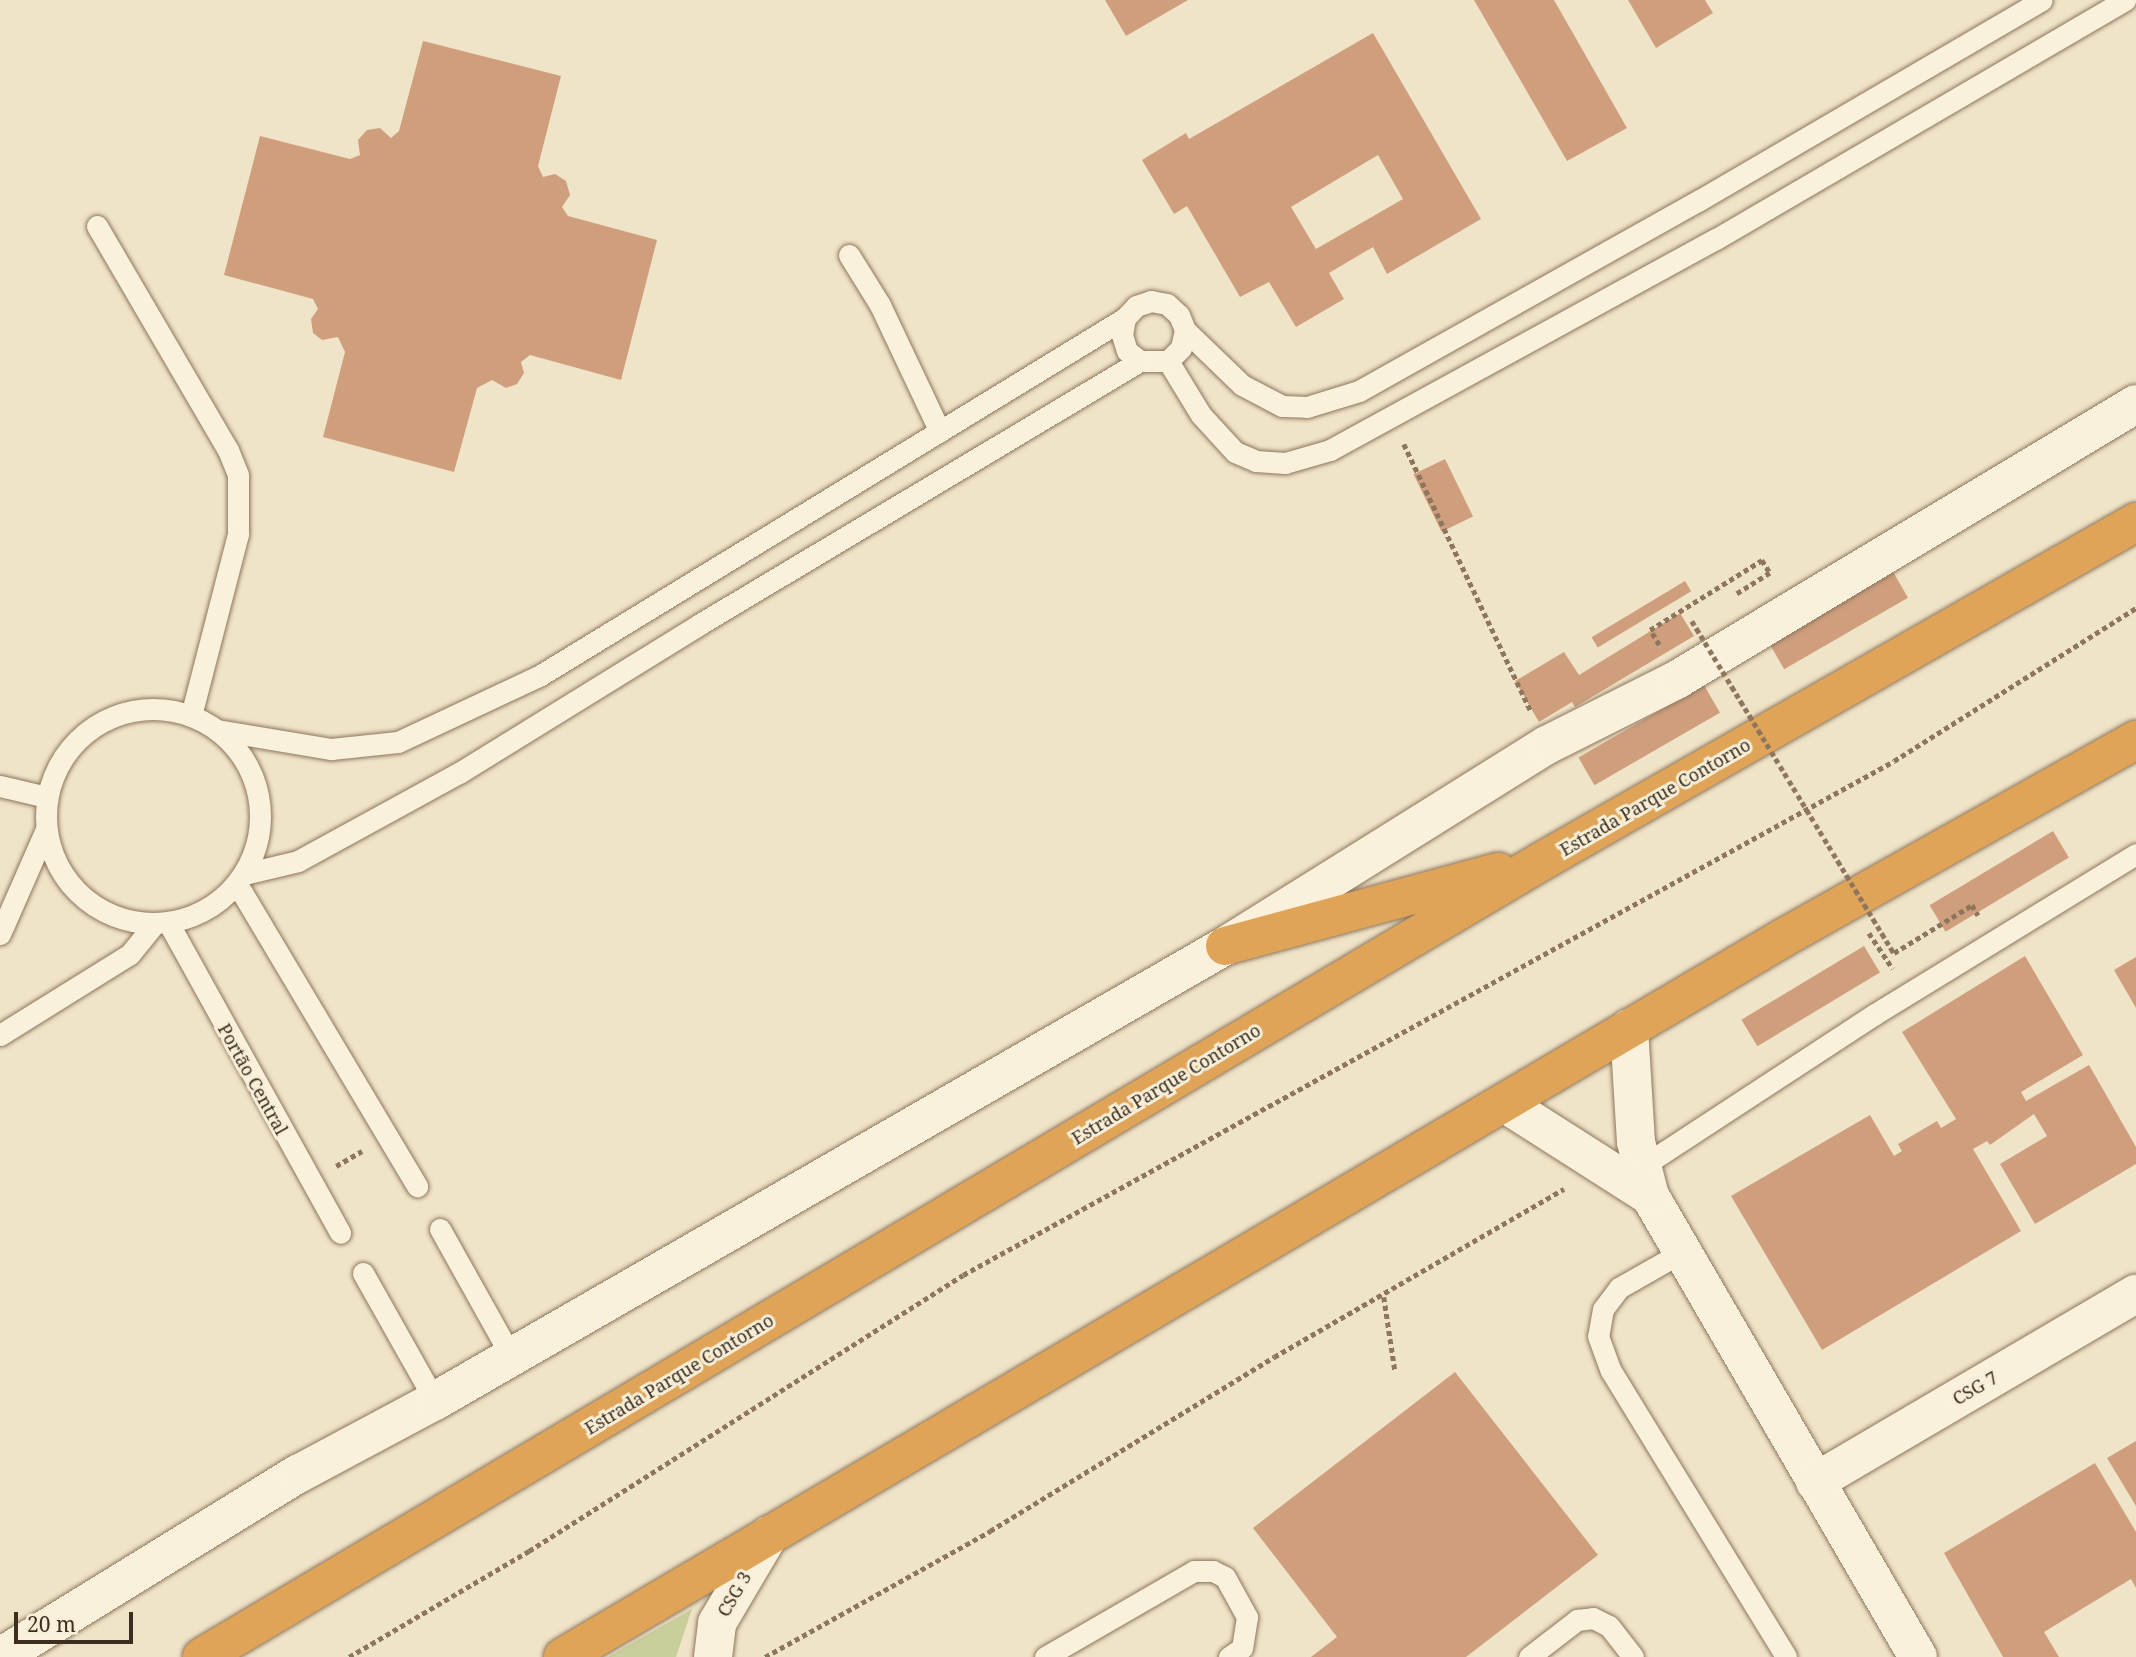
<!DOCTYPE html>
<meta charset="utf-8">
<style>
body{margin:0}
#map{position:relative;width:2136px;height:1657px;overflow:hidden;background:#f0e4c8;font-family:"Noto Serif",serif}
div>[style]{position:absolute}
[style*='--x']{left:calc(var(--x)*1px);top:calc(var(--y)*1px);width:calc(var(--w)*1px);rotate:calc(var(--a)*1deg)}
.green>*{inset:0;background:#c9cf9b}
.building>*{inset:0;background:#cf9f7d;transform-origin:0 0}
.path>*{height:4.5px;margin-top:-2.25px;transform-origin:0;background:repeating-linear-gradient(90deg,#8d765c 0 5px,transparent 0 8.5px)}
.roads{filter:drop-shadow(0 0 2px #8d765c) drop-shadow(0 0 2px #8d765c)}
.lane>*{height:21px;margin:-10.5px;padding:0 10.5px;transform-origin:10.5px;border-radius:10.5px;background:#faf1dc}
.lane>.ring{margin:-10.5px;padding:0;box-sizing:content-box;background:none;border:21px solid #faf1dc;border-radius:50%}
.street>*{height:38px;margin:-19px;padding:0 19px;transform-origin:19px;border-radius:19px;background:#faf1dc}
.secondary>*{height:38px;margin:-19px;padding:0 19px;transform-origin:19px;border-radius:19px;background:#faf1dc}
.highway>*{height:38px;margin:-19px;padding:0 19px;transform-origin:19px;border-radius:19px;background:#e0a458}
.path-bridge>*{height:4.5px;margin-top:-2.25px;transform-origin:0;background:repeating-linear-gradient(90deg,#8d765c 0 5px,transparent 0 8.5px)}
span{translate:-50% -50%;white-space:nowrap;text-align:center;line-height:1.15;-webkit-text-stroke:6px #f7eed8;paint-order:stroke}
.street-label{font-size:18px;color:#3d2e20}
.scale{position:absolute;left:14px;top:1612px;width:119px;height:32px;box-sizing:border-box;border:4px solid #3d2e20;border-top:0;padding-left:9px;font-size:21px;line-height:24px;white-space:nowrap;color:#3d2e20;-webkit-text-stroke:5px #f7eed8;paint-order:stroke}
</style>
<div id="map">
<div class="green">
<div style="clip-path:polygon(692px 1609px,676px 1657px,608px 1657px)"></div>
</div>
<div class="building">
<div style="clip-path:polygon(1105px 0,1188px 0,1126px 36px)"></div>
<div style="clip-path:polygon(1474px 0,1554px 0,1627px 128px,1567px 161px)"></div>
<div style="clip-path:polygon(1628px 0,1705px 0,1713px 13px,1656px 48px)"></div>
<div style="clip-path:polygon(evenodd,1373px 33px,1481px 219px,1387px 274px,1373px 247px,1329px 273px,1344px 299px,1296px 327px,1269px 282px,1240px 297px,1187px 206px,1174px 214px,1142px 160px,1186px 133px,1189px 139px,1373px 33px,1378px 155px,1403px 199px,1316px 249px,1291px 207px,1378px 155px)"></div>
<div style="clip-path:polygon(423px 41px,561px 76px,538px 166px,543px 177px,555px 174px,566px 181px,570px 195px,562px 207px,568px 216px,657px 240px,621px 380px,530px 355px,521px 362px,524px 373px,517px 384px,506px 388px,492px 380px,477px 388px,454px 472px,323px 437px,345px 352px,338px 337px,322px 340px,313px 333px,311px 319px,318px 309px,313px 299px,224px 275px,260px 136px,350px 159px,360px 155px,358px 140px,367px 130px,380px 128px,391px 138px,399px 131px)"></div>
<div style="left:1445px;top:459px;width:64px;height:35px;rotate:64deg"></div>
<div style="left:1892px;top:570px;width:32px;height:143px;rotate:60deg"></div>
<div style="left:1685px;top:581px;width:12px;height:109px;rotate:59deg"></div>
<div style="clip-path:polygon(1680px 613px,1694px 636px,1575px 707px,1572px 702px,1539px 722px,1515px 681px,1564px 652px,1579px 675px)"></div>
<div style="left:1704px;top:685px;width:32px;height:145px;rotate:60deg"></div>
<div style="left:2053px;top:831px;width:31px;height:144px;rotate:59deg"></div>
<div style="left:1864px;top:946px;width:31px;height:143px;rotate:59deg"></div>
<div style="clip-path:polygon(2025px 956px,2083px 1055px,2021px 1092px,2026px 1101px,2089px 1065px,2136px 1147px,2136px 1164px,2035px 1224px,2000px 1164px,2047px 1136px,2034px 1114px,1990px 1145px,1987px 1141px,1973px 1149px,2021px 1231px,1822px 1350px,1731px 1196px,1870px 1115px,1894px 1156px,1902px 1151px,1898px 1144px,1937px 1121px,1941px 1128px,1956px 1119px,1902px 1032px)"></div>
<div style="clip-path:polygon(2136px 957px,2136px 1008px,2114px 970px)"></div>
<div style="clip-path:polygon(1455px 1372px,1598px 1555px,1466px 1657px,1311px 1657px,1337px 1637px,1253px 1528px)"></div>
<div style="clip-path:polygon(2136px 1441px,2136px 1506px,2107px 1458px)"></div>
<div style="clip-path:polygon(2095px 1463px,2136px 1532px,2136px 1588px,2131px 1579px,2044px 1632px,2059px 1657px,2003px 1657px,1944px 1553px)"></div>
</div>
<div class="path">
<div style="--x:1404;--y:444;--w:296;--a:64.6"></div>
<div style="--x:1659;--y:645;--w:17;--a:-121"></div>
<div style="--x:1650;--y:630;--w:132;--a:-32"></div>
<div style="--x:1762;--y:560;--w:15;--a:58"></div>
<div style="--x:1770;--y:573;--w:41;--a:147.8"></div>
<div style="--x:1869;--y:933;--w:43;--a:56.3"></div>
<div style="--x:1894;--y:953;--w:92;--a:-31.6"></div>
<div style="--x:1972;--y:905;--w:12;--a:59"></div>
<div style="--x:336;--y:1166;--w:30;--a:-30"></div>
<div style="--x:1384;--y:1297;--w:75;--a:81.5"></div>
<div style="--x:349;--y:1657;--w:209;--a:-30.5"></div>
<div style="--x:529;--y:1551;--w:514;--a:-32.45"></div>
<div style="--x:963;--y:1275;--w:1063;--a:-28.9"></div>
<div style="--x:1894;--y:761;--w:286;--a:-32.3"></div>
<div style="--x:765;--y:1657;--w:258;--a:-29.2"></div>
<div style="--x:990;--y:1531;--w:333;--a:-31.5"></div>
<div style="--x:1274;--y:1357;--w:335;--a:-30.1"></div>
</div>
<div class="roads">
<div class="lane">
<div style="--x:97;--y:226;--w:259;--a:59.7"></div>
<div style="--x:228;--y:450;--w:27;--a:68"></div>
<div style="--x:238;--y:475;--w:59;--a:90"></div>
<div style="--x:238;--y:534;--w:188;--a:104.5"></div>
<div style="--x:849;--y:255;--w:59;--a:58.2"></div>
<div style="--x:880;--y:305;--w:140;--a:64.7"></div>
<div style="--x:1185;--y:330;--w:79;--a:44"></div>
<div style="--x:1242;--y:385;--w:45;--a:27.7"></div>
<div style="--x:1282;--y:406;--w:25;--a:2"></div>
<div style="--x:1307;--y:407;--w:54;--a:-17.1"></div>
<div style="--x:1359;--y:391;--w:389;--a:-29.3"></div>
<div style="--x:1698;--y:201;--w:398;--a:-30.3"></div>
<div style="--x:1168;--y:361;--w:63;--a:58.6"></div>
<div style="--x:1201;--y:415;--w:50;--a:47.4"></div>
<div style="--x:1235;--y:452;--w:23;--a:23"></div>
<div style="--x:1256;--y:461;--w:29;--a:4"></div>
<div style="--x:1285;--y:463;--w:47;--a:-16.1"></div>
<div style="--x:1330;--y:450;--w:440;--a:-28.7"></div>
<div style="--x:1716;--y:239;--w:474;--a:-30.3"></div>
<div class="ring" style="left:46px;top:709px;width:193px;height:193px"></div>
<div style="--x:217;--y:730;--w:116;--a:9.5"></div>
<div style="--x:331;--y:749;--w:67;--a:-6"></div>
<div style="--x:398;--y:742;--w:156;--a:-25.1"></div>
<div style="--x:539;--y:676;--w:687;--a:-31.42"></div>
<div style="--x:1125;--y:318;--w:16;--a:-47"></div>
<div style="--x:1136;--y:306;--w:16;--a:-18"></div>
<div style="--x:1151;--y:301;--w:16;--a:11"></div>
<div style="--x:1167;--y:304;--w:16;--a:43"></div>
<div style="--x:1179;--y:315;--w:16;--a:68"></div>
<div style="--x:1185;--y:330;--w:18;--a:103"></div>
<div style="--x:1181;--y:348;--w:18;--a:135"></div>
<div style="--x:1168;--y:361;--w:28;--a:180"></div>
<div style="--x:1140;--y:361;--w:16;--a:-142"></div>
<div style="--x:1127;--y:351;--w:17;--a:-107"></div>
<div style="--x:1122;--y:335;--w:17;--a:-80"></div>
<div style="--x:0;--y:786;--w:48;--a:13.2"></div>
<div style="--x:244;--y:874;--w:56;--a:-13.5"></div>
<div style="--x:298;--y:861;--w:183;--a:-28.7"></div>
<div style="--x:459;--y:773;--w:283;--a:-31.7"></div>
<div style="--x:700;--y:624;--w:513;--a:-30.87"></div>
<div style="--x:237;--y:884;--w:352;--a:59.2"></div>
<div style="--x:169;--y:924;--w:353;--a:61"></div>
<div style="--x:0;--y:934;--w:115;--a:-66.3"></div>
<div style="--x:0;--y:1035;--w:153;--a:-31.9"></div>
<div style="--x:130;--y:954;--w:38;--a:-51"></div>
<div style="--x:1635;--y:1171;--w:287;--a:-33.2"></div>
<div style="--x:1875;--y:1014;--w:306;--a:-31.5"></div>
<div style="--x:440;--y:1229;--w:145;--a:60.8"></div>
<div style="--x:1682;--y:1252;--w:73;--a:150.3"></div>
<div style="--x:1619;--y:1288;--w:26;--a:127"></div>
<div style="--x:1603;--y:1309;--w:27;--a:100"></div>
<div style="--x:1598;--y:1336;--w:37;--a:70"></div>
<div style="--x:1611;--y:1371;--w:335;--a:58.5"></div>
<div style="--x:363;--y:1273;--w:147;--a:60.6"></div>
<div style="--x:1045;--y:1657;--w:172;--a:-30"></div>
<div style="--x:1194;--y:1571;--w:19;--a:0"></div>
<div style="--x:1213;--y:1571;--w:13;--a:27"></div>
<div style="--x:1225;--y:1577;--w:46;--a:61.2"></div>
<div style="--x:1247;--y:1617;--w:31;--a:99"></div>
<div style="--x:1242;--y:1648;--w:16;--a:145"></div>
<div style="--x:1529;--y:1657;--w:61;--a:-37.6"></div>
<div style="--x:1577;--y:1620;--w:16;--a:-7"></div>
<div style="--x:1593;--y:1618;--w:18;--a:27"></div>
<div style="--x:1609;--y:1626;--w:39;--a:52"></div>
</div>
<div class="street">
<div style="--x:1629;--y:1028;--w:114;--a:86.5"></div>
<div style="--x:1636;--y:1142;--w:56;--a:75.5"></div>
<div style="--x:1650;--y:1196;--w:533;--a:59.83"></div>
<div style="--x:1504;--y:1103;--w:173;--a:32.5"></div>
<div style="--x:1815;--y:1482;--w:372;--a:-30.4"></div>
<div style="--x:0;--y:1657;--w:350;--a:-31.6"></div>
<div style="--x:298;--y:1474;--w:155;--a:-28.1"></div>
<div style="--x:435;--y:1401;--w:912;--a:-29.94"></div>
<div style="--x:1225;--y:946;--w:380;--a:-32"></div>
<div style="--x:1547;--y:745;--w:147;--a:-26.7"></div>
<div style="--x:1678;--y:679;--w:534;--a:-30.98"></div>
</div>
<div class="secondary">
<div style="--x:713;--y:1657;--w:34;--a:-83"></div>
<div style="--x:717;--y:1623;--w:102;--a:-59.4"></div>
</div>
<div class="highway">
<div style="--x:1225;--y:946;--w:283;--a:-15.2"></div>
<div style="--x:202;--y:1657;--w:1561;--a:-30.71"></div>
<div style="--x:1544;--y:860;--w:682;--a:-29.72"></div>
<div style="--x:563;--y:1657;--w:1416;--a:-30.51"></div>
<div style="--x:1783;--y:938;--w:405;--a:-29.3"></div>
</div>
</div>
<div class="path-bridge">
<div style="--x:1692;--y:621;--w:389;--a:58.7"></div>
</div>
<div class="street-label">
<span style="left:1655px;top:797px;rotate:-30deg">Estrada Parque Contorno</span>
<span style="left:253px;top:1079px;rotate:61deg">Portão Central</span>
<span style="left:1166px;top:1084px;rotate:-31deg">Estrada Parque Contorno</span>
<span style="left:679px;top:1374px;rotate:-31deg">Estrada Parque Contorno</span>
<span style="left:1975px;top:1388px;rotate:-30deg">CSG 7</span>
<span style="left:734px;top:1594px;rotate:-60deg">CSG 3</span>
</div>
<div class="scale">20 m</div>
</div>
